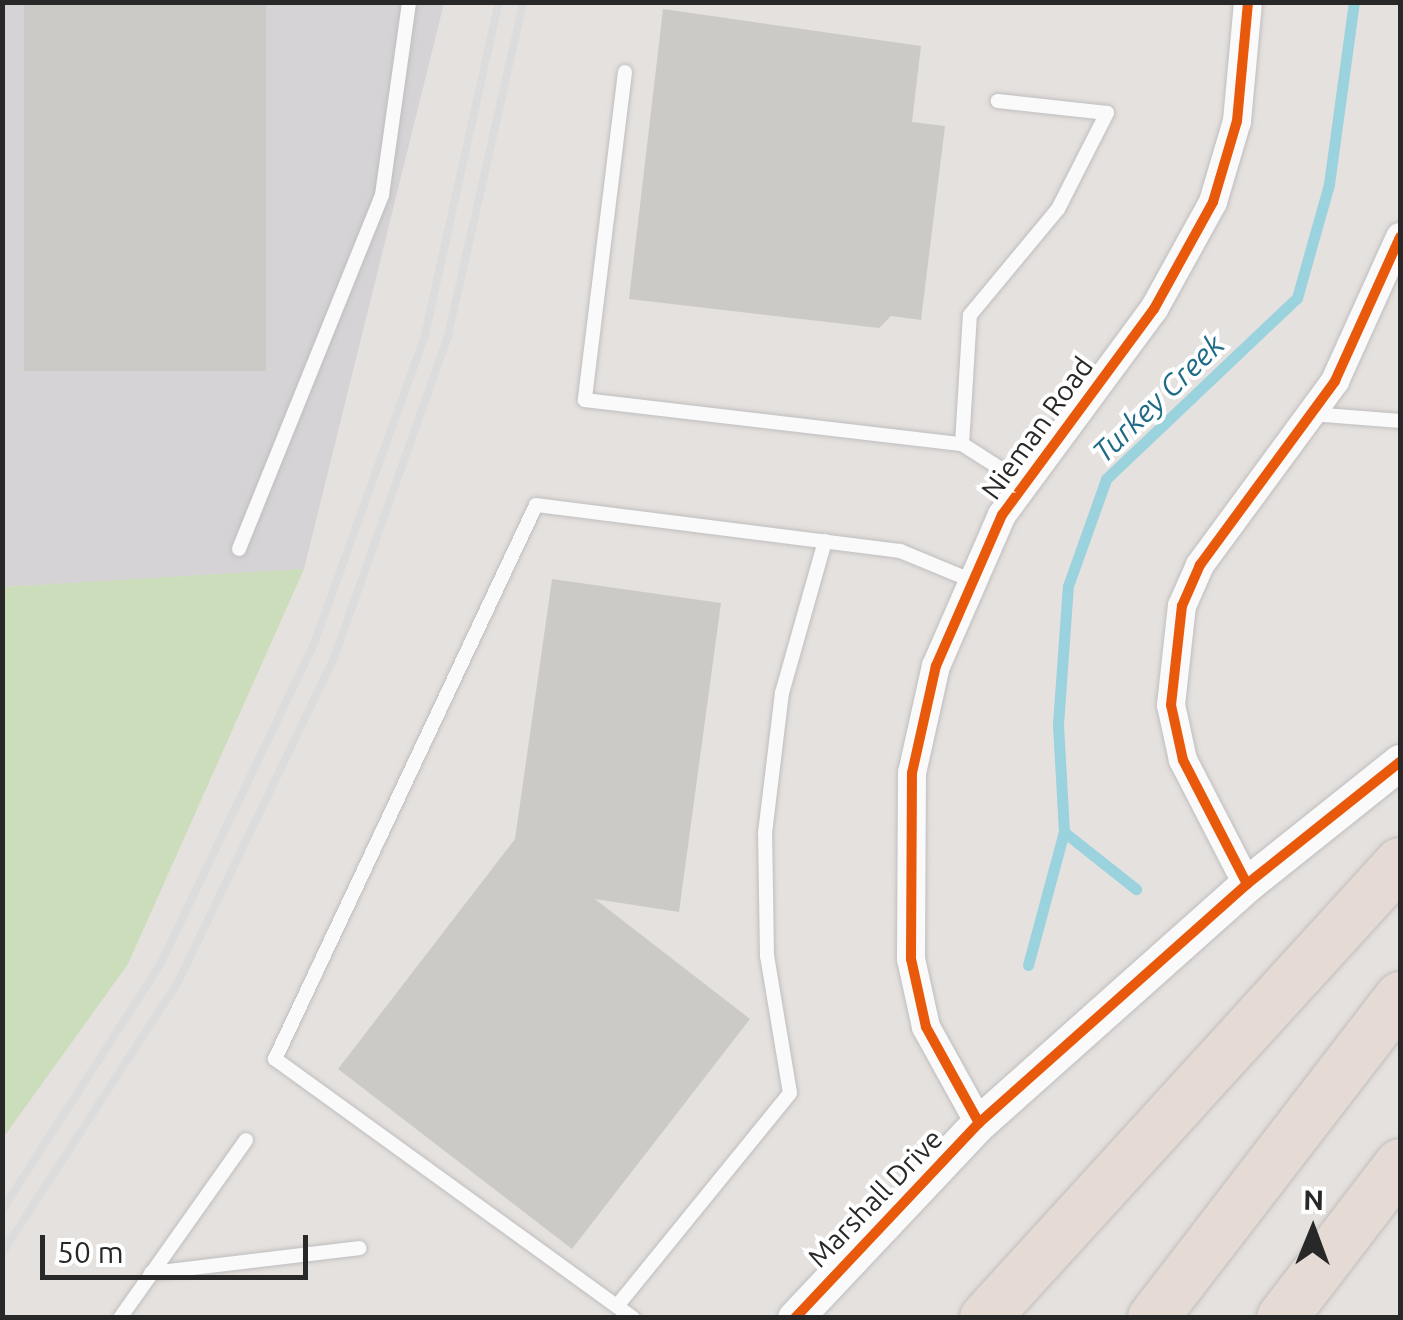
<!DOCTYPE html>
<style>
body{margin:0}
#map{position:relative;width:1403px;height:1320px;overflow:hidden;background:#e5e1de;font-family:Ubuntu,sans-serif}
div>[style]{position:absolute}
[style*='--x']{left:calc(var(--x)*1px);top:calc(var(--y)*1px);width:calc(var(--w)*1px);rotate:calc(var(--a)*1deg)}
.industrial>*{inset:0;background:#d5d3d5}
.green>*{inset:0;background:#cdb}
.stream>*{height:11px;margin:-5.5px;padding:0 5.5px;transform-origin:5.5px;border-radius:5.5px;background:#9ad2de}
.building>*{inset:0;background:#cccac7;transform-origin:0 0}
.roads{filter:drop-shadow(0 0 2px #bfbebf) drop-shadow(0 0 2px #bfbebf)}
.service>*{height:14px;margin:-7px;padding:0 7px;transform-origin:7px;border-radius:7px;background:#fbfafa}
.minor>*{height:28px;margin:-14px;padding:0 14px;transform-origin:14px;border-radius:14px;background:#fbfafa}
.tertiary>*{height:35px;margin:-17.5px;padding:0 17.5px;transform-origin:17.5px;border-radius:17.5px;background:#fbfafa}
.motorway>*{height:50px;margin:-25px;padding:0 25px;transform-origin:25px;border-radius:25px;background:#e5dad4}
.rail>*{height:8px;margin:-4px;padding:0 4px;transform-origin:4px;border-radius:4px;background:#dcdcdd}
.cycleway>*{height:10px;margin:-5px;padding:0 5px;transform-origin:5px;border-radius:5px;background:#e8590c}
span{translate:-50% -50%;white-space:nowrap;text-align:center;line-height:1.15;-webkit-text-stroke:8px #fff;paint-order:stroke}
.street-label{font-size:28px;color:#282828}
.water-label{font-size:30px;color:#1d6b86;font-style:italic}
.frame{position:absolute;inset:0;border:5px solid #282828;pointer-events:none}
.north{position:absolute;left:1263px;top:1180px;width:100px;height:100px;-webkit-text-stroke:8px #fff;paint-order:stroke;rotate:1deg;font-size:28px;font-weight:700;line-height:40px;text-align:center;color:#282828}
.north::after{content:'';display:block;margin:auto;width:35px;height:45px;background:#282828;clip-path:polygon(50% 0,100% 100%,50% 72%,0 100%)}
.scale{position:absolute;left:40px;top:1235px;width:268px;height:45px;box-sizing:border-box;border:5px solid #282828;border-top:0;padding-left:12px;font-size:30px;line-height:35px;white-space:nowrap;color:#282828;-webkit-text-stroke:8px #fff;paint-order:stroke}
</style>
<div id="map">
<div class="industrial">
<div style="clip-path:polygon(3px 3px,444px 3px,304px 569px,3px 587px)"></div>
</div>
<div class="green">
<div style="clip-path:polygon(304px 569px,128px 964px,3px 1138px,3px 587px)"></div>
</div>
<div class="stream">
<div style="--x:1064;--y:832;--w:92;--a:38.4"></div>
<div style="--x:1028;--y:965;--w:138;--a:-74.9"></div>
<div style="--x:1064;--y:832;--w:108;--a:-93.2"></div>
<div style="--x:1058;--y:724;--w:138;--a:-85.9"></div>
<div style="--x:1068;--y:586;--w:114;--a:-70.4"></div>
<div style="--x:1106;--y:479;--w:263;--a:-43.5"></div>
<div style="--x:1297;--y:298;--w:118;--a:-74.3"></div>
<div style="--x:1329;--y:184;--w:184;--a:-82.2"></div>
</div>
<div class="building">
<div style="left:24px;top:2px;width:242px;height:369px"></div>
<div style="clip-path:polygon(663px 9px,921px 46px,912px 122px,945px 126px,921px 320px,891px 316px,879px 328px,629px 299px)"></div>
<div style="clip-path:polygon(552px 579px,721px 603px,679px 912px,595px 899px,750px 1019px,572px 1249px,338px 1069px,515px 839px)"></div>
</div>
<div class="roads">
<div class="service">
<div style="--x:625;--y:72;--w:330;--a:97"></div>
<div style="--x:585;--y:400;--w:380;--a:6.7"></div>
<div style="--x:962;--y:444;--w:72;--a:32.6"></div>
<div style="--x:1312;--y:414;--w:88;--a:4.5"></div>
<div style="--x:962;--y:444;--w:129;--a:-86.5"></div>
<div style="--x:970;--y:315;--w:138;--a:-50.3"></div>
<div style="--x:1058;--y:209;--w:108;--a:-63"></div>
<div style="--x:1107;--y:113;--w:110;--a:-173.7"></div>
<div style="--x:239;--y:549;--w:382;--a:-68"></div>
<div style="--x:382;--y:195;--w:195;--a:-82"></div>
<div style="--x:151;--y:1273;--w:210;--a:-6.8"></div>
<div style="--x:617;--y:1306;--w:274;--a:-50.9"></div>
<div style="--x:790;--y:1093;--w:139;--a:-99.5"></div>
<div style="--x:767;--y:956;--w:123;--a:-90.9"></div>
<div style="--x:765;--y:833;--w:141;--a:-83.1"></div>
<div style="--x:782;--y:693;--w:158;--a:-74.2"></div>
<div style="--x:120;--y:1318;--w:218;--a:-54.7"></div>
<div style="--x:633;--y:1318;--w:442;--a:-144.1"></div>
<div style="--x:275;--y:1059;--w:612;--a:-64.77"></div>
<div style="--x:536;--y:505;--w:367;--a:7.2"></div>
<div style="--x:900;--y:551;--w:74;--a:22.4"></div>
</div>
<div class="minor">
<div style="--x:1247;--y:884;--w:140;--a:-117.3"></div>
<div style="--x:1183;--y:760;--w:56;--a:-102.3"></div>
<div style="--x:1171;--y:705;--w:100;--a:-83.7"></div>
<div style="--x:1182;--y:606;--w:45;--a:-66.3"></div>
<div style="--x:1200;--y:565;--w:228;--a:-53.7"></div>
<div style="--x:1335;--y:381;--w:158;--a:-65.7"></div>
<div style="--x:979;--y:1123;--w:110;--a:-118.9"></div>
<div style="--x:926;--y:1027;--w:70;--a:-102.4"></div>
<div style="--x:911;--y:959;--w:186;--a:-89.7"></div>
<div style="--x:912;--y:773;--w:110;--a:-77.4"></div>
<div style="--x:936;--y:666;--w:165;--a:-66.4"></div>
<div style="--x:1002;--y:515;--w:256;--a:-53.6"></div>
<div style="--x:1154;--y:309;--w:122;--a:-61.1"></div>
<div style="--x:1213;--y:202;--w:84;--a:-73.5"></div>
<div style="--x:1237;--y:121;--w:120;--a:-84.7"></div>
</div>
<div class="tertiary">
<div style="--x:795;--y:1318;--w:268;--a:-46.7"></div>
<div style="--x:979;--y:1123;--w:359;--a:-41.7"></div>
<div style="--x:1247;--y:884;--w:196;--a:-38.6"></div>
</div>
<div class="motorway">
<div style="--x:985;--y:1318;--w:616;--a:-47.63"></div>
<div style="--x:1153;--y:1318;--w:405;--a:-52.4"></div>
<div style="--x:1282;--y:1318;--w:194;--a:-52.5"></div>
</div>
</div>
<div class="rail">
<div style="--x:2;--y:1210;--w:294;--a:-57.2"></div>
<div style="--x:161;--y:963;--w:357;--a:-64.4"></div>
<div style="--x:315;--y:641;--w:321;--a:-70.2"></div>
<div style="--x:424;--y:339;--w:345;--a:-77.5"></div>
<div style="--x:2;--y:1253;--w:325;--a:-57"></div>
<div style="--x:179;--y:980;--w:357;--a:-64.3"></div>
<div style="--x:334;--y:658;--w:342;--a:-70.5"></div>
<div style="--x:448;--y:336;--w:342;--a:-77.3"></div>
</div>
<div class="cycleway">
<div style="--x:1247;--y:884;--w:140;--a:-117.3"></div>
<div style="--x:1183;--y:760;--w:56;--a:-102.3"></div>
<div style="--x:1171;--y:705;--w:100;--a:-83.7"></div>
<div style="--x:1182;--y:606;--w:45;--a:-66.3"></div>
<div style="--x:1200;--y:565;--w:228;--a:-53.7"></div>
<div style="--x:1335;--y:381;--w:158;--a:-65.7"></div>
<div style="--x:979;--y:1123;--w:110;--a:-118.9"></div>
<div style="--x:926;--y:1027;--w:70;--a:-102.4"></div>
<div style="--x:911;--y:959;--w:186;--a:-89.7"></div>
<div style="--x:912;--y:773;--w:110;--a:-77.4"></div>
<div style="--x:936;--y:666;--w:165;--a:-66.4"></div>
<div style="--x:1002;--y:515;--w:256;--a:-53.6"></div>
<div style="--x:1154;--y:309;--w:122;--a:-61.1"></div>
<div style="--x:1213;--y:202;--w:84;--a:-73.5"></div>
<div style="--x:1237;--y:121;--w:120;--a:-84.7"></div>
<div style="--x:795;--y:1318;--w:268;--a:-46.7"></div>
<div style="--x:979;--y:1123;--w:359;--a:-41.7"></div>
<div style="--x:1247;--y:884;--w:196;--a:-38.6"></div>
</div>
<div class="street-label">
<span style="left:1037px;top:428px;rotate:-54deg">Nieman Road</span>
<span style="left:875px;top:1198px;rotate:-46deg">Marshall Drive</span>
</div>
<div class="water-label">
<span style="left:1158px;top:398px;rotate:-44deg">Turkey Creek</span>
</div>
<div class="frame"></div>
<div class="north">N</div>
<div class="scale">50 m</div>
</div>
